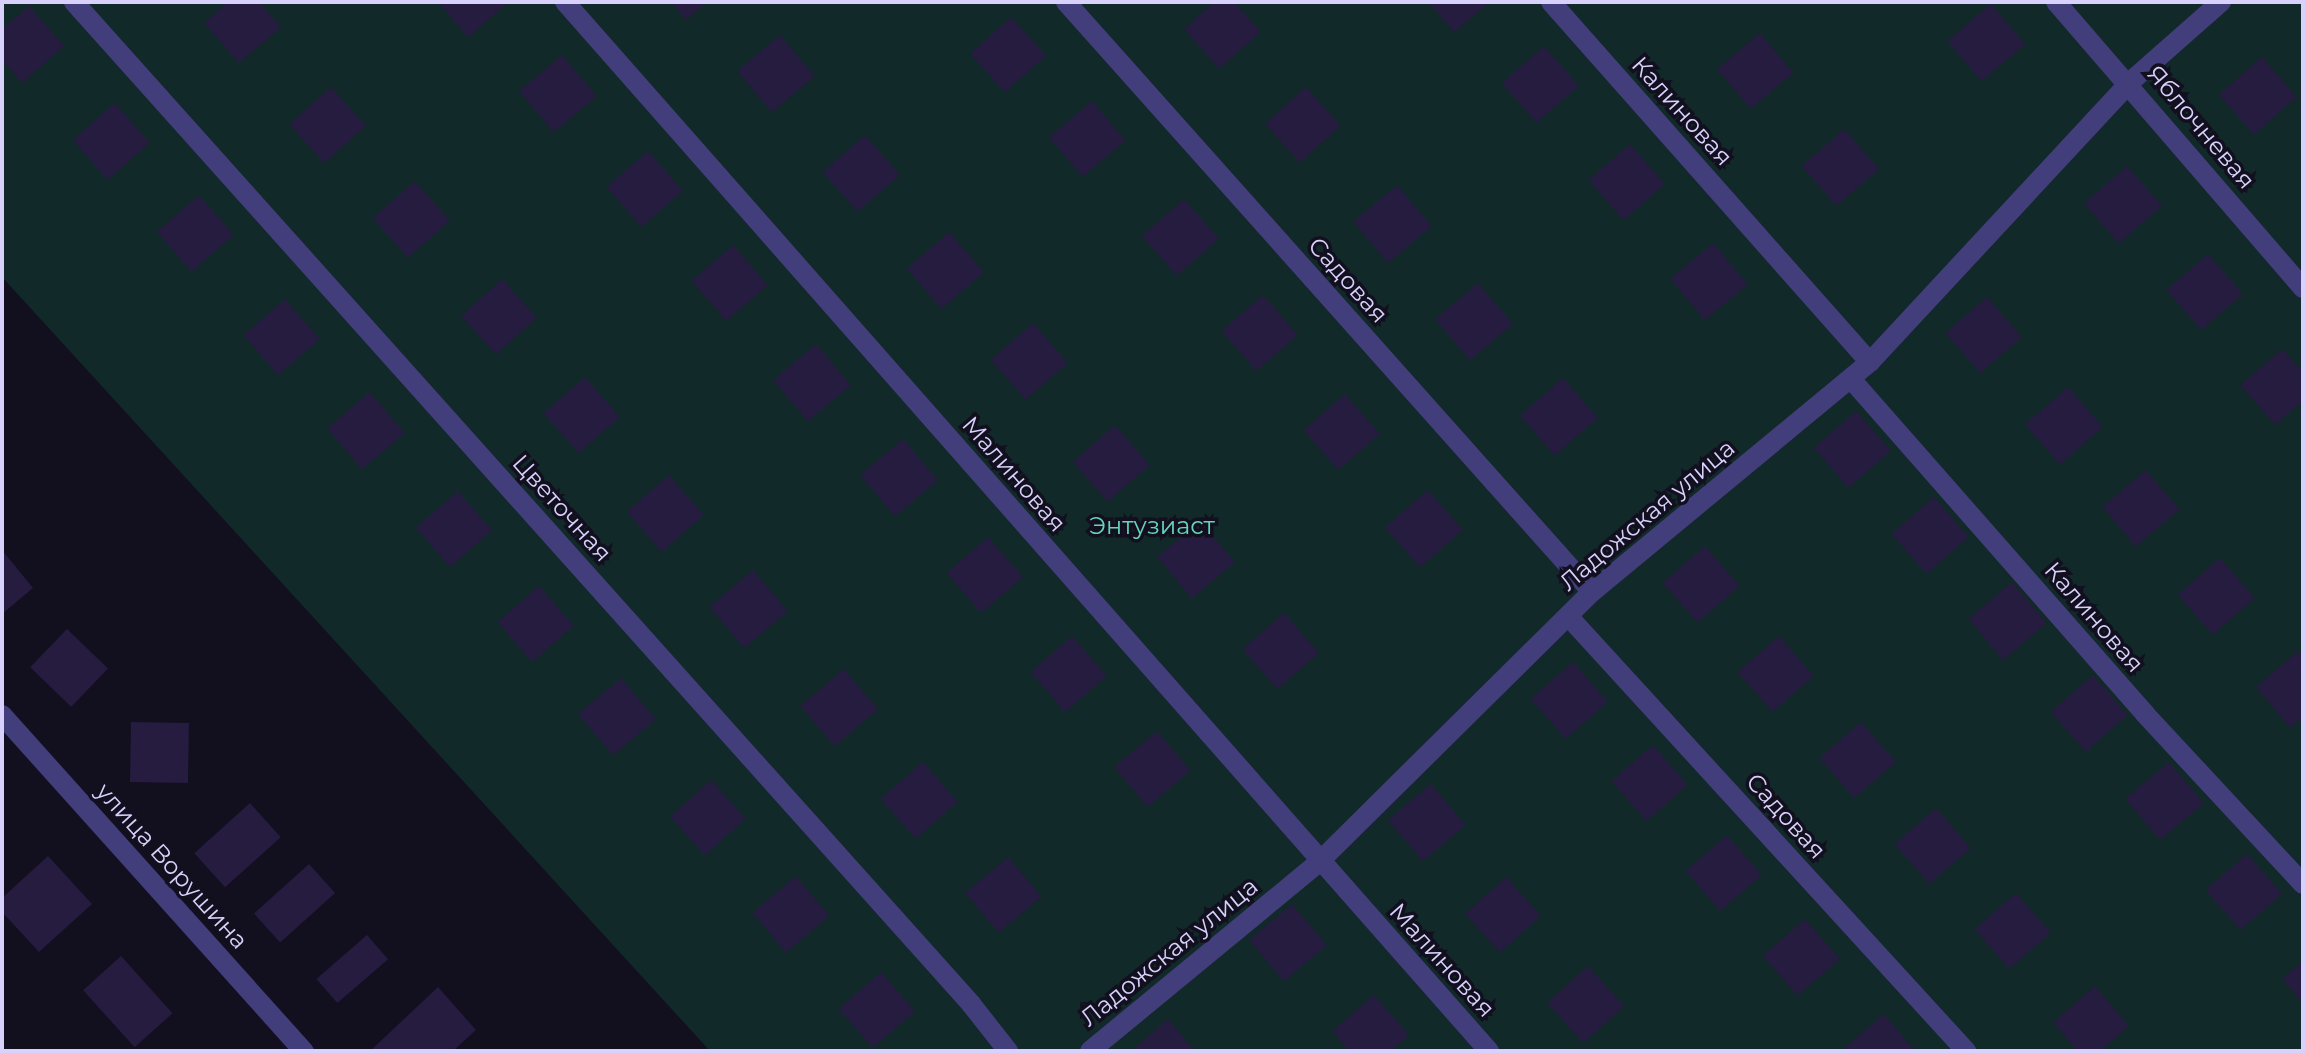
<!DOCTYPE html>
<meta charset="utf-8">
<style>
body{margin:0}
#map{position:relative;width:2305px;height:1053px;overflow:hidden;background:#120f1f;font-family:Montserrat,sans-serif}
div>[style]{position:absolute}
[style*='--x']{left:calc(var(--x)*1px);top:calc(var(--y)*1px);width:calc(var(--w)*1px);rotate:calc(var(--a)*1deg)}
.green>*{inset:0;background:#122929}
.building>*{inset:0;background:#251c3f;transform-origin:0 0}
.minor>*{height:20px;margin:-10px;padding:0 10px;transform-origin:10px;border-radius:10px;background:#423d7b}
span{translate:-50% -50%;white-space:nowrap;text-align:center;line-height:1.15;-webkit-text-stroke:7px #120f1f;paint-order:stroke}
.street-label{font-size:24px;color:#d7d1fb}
.park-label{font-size:24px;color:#64d4bc}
.frame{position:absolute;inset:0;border:4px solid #d7d1fb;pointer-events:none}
</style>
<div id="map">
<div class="green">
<div style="clip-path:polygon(2px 2px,2303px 2px,2303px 1051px,710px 1051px,2px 277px)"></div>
</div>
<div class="building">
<div style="clip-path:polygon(228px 2px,259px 2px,281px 27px,239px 63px,204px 23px)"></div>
<div style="clip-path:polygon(438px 2px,509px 2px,468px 37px)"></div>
<div style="clip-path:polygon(671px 2px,707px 2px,686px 20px)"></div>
<div style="clip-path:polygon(1214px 2px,1234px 2px,1261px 32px,1219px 69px,1184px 29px)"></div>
<div style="clip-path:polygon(1428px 2px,1490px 2px,1454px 32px)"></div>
<div style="left:1991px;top:4px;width:53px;height:57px;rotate:50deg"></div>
<div style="clip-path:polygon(29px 6px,64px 46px,22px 83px,2px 60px,2px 29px)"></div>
<div style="left:1011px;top:17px;width:52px;height:55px;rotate:48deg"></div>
<div style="left:1760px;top:33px;width:52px;height:56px;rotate:50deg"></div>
<div style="left:780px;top:35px;width:54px;height:56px;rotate:50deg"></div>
<div style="left:1544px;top:46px;width:53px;height:56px;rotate:49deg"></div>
<div style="left:562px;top:55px;width:54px;height:56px;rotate:50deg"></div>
<div style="left:2262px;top:57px;width:53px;height:57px;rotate:49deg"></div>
<div style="left:331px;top:87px;width:52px;height:56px;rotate:48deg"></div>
<div style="left:1306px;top:87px;width:52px;height:55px;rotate:48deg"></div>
<div style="left:1092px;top:101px;width:52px;height:56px;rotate:50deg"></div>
<div style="left:115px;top:103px;width:53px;height:56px;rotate:49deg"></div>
<div style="left:1844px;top:129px;width:53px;height:56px;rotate:49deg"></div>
<div style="left:865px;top:135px;width:53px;height:56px;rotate:49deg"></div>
<div style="left:1630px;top:144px;width:53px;height:55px;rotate:49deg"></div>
<div style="left:648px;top:151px;width:53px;height:55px;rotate:49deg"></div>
<div style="left:2127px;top:166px;width:53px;height:57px;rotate:49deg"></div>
<div style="left:415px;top:181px;width:53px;height:56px;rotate:49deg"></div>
<div style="left:1397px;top:185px;width:54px;height:57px;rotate:50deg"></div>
<div style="left:199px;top:195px;width:53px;height:56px;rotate:49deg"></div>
<div style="left:1184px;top:199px;width:53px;height:56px;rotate:49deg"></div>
<div style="left:949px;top:232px;width:53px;height:56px;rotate:49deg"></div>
<div style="left:1713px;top:243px;width:54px;height:56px;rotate:50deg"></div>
<div style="left:733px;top:245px;width:53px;height:55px;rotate:49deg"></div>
<div style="left:2208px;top:254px;width:53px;height:55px;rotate:49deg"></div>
<div style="left:502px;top:279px;width:52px;height:55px;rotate:48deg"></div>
<div style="left:1478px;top:283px;width:54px;height:56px;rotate:50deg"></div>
<div style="left:1263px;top:295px;width:53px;height:55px;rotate:49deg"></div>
<div style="left:1987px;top:297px;width:53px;height:55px;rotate:49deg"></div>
<div style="left:285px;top:299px;width:53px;height:55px;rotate:49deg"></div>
<div style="left:1033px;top:323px;width:53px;height:56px;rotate:49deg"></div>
<div style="left:816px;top:344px;width:54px;height:56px;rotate:50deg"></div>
<div style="clip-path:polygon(2282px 349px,2303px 372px,2303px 401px,2275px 425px,2240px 385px)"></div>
<div style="left:585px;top:377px;width:53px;height:55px;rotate:49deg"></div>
<div style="left:1563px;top:378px;width:53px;height:57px;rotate:49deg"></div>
<div style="left:2068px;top:387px;width:53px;height:57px;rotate:49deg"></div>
<div style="left:370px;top:392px;width:54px;height:56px;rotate:50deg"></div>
<div style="left:1345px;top:394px;width:53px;height:55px;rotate:49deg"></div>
<div style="left:1856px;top:411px;width:53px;height:56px;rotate:49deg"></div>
<div style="left:1115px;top:425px;width:53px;height:56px;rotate:49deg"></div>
<div style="left:903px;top:439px;width:54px;height:56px;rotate:50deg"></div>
<div style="left:2146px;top:470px;width:52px;height:57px;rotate:50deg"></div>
<div style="left:669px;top:475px;width:53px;height:56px;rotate:49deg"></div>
<div style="left:1428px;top:490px;width:53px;height:57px;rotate:49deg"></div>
<div style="left:458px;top:491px;width:52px;height:56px;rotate:49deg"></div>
<div style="left:1934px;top:497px;width:53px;height:56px;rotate:49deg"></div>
<div style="left:1200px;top:521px;width:54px;height:56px;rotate:50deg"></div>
<div style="left:988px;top:537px;width:53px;height:55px;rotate:49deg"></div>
<div style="left:1705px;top:546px;width:53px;height:56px;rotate:49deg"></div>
<div style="clip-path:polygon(2px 550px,33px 588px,2px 614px)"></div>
<div style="left:2220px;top:558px;width:53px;height:56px;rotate:49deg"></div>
<div style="left:753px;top:570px;width:54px;height:57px;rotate:50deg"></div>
<div style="left:2012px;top:582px;width:54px;height:57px;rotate:50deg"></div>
<div style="left:539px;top:586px;width:53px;height:55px;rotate:49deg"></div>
<div style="left:1284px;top:613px;width:53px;height:55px;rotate:49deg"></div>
<div style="left:67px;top:629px;width:57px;height:53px;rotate:44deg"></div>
<div style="left:1072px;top:636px;width:53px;height:55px;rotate:49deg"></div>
<div style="left:1779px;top:636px;width:53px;height:55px;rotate:49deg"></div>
<div style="clip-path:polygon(2298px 651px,2303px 657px,2303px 717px,2290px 728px,2256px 687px)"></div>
<div style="left:1573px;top:662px;width:53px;height:56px;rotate:49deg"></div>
<div style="left:844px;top:669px;width:53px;height:57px;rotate:50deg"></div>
<div style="left:2093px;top:675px;width:53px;height:56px;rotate:49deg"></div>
<div style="left:621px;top:678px;width:54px;height:56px;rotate:50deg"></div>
<div style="left:131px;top:722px;width:58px;height:60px;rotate:1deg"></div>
<div style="left:1861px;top:722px;width:53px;height:55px;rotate:49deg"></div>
<div style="left:1157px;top:731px;width:52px;height:56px;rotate:50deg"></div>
<div style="left:1653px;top:745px;width:53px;height:55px;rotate:49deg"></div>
<div style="left:923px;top:762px;width:53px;height:56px;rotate:49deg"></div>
<div style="left:2169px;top:762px;width:54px;height:57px;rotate:50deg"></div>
<div style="left:711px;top:780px;width:52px;height:55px;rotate:48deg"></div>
<div style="left:1431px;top:784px;width:54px;height:56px;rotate:50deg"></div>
<div style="left:250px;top:803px;width:46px;height:75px;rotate:48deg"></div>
<div style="left:1936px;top:808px;width:53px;height:55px;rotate:49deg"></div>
<div style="left:1727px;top:835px;width:53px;height:55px;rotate:49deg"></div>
<div style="left:2247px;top:854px;width:53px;height:55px;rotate:49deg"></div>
<div style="clip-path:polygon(48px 856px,92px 904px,39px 952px,2px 912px,2px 898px)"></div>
<div style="left:1008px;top:857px;width:52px;height:56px;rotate:50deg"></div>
<div style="left:309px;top:864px;width:39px;height:74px;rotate:48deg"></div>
<div style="left:796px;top:876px;width:52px;height:57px;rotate:50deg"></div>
<div style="left:1506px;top:877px;width:52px;height:55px;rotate:48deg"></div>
<div style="left:2016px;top:893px;width:53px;height:55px;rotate:49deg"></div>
<div style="left:1292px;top:904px;width:54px;height:56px;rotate:50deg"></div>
<div style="left:1805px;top:919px;width:53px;height:56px;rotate:49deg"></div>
<div style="left:367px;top:935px;width:32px;height:67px;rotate:49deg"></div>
<div style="left:121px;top:956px;width:77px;height:51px;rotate:48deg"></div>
<div style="clip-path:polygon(2303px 961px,2303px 1003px,2282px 979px)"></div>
<div style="left:1588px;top:966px;width:54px;height:55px;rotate:48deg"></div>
<div style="left:881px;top:972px;width:52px;height:56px;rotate:49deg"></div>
<div style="clip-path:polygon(2095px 986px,2129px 1026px,2101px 1051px,2077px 1051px,2053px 1022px)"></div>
<div style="clip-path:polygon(438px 987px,476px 1030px,453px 1051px,370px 1051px)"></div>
<div style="clip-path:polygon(1374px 995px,1409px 1035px,1391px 1051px,1349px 1051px,1332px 1031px)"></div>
<div style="clip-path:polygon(1884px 1014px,1915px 1051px,1841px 1051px)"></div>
<div style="clip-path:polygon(1168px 1019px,1195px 1051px,1131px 1051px)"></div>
</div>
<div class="minor">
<div style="--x:74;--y:2;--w:1345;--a:48.16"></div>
<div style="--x:971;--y:1004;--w:60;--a:51.8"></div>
<div style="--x:565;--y:2;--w:1398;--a:48.63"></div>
<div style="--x:1066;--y:2;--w:790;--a:48.28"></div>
<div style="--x:1551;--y:2;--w:481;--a:48.5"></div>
<div style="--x:2056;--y:2;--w:378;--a:49.2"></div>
<div style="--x:1851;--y:379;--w:446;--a:48.7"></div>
<div style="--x:2145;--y:714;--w:232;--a:47.1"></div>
<div style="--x:1568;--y:616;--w:590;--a:47.54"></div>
<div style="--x:2;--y:715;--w:452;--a:48.1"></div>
<div style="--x:1090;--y:1051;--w:297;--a:-39.5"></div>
<div style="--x:1319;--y:862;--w:384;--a:-44.7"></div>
<div style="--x:1592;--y:592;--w:361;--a:-39.6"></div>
<div style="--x:1870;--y:362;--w:381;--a:-47.1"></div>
<div style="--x:2129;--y:83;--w:123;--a:-41.4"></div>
</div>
<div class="street-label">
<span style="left:1682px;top:111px;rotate:48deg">Калиновая</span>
<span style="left:2201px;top:127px;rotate:50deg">Яблочневая</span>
<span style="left:1348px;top:280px;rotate:48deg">Садовая</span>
<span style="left:1014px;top:474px;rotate:49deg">Малиновая</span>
<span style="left:562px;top:508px;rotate:48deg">Цветочная</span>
<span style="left:1647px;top:515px;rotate:-40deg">Ладожская улица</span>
<span style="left:2094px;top:617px;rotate:49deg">Калиновая</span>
<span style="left:1786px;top:816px;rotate:48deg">Садовая</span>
<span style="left:172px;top:866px;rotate:48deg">улица Ворушина</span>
<span style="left:1169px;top:952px;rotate:-39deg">Ладожская улица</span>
<span style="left:1442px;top:960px;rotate:48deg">Малиновая</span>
</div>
<div class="park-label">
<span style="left:1152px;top:526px">Энтузиаст</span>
</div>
<div class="frame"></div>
</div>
